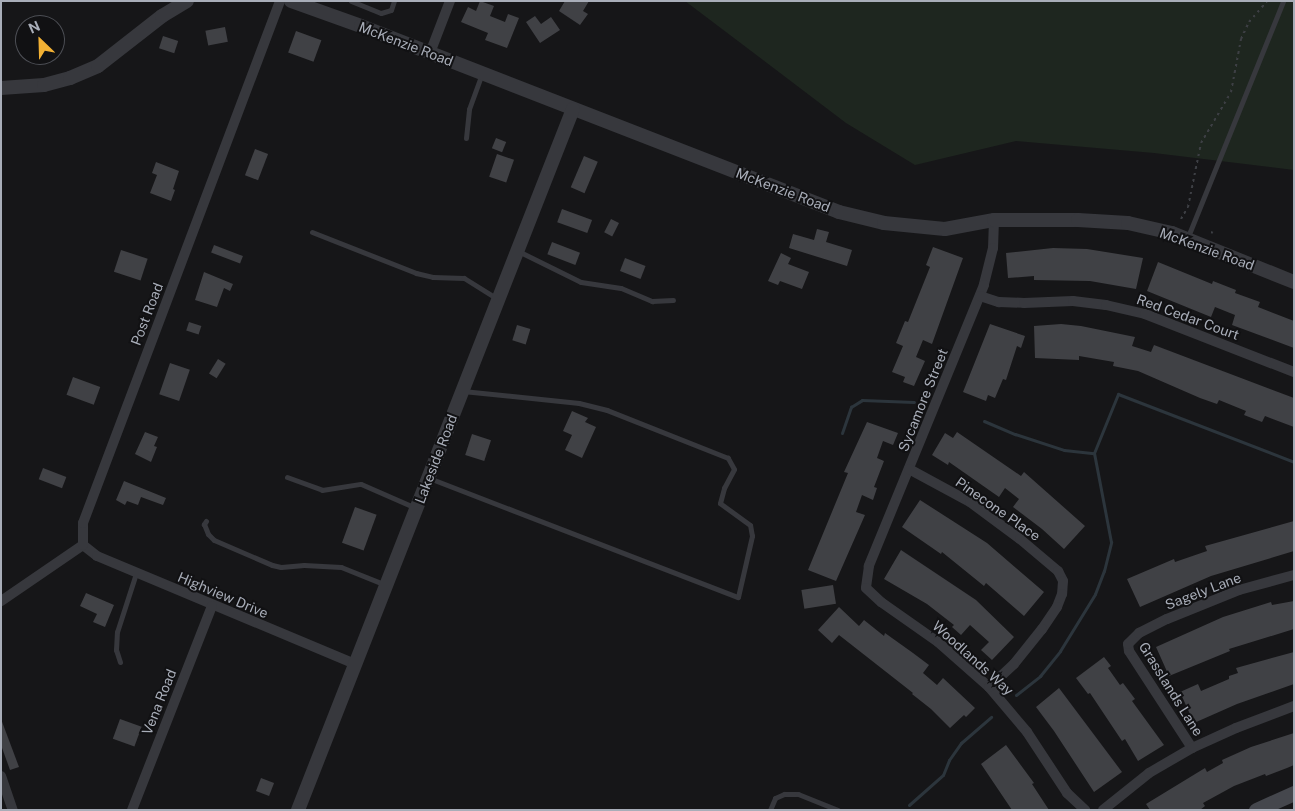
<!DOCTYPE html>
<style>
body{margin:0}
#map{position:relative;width:1295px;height:811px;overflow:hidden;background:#161618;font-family:"Public Sans",sans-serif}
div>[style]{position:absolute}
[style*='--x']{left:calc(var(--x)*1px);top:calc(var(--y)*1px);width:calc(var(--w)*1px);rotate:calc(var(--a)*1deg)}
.green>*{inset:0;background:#1e261f}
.stream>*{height:3px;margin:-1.5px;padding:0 1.5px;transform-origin:1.5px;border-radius:1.5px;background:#2c353c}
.building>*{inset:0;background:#404145;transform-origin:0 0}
.path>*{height:2px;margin-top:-1px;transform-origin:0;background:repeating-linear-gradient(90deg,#3d3f44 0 2.5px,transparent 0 6.5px)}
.service>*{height:5px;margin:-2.5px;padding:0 2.5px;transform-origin:2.5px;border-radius:2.5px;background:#37383d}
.minor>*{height:10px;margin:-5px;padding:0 5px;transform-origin:5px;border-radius:5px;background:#37383d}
.tertiary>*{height:14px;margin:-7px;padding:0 7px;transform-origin:7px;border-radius:7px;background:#37383d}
.secondary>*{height:15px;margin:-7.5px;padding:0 7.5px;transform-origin:7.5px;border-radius:7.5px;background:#45474d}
span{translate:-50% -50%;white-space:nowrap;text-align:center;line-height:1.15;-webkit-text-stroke:4px #111113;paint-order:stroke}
.street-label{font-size:14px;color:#a8adb8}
.frame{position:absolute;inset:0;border:2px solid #a8adb8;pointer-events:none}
.north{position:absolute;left:15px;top:15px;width:50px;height:50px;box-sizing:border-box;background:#111113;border:1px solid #4d4f55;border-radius:50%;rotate:336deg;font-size:14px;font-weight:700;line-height:20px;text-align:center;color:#a8adb8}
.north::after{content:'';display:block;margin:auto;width:18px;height:22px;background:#f2b134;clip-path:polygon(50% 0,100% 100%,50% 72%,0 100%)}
</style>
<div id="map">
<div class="green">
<div style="clip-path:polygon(685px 1px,1294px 1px,1294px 170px,1154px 153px,1016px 141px,915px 165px,846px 123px)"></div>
</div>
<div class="stream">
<div style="--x:984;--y:421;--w:34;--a:23"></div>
<div style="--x:1015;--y:434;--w:52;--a:18.1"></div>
<div style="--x:1064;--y:450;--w:30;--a:6"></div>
<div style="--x:842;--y:433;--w:28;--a:-71"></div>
<div style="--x:851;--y:407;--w:13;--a:-32"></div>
<div style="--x:862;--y:400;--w:52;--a:2.2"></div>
<div style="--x:1016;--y:695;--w:31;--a:-38"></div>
<div style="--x:1040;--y:676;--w:32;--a:-51"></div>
<div style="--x:1060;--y:651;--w:67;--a:-58.4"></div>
<div style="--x:1095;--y:594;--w:25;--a:-69"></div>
<div style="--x:1104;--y:571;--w:30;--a:-76"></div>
<div style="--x:1111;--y:542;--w:91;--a:-100.8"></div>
<div style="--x:1094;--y:453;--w:64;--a:-67.9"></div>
<div style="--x:1118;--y:394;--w:189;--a:21.1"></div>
<div style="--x:909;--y:805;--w:45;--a:-41.4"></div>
<div style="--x:943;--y:775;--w:16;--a:-68"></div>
<div style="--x:949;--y:760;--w:21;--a:-55"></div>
<div style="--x:961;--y:743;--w:40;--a:-41"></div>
</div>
<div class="building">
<div style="clip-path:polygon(480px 1px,494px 6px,490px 16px,505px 22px,508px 14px,519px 18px,507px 48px,485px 40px,488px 33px,461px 22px,468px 7px,476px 11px)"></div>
<div style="clip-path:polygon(565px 1px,589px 1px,583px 11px,588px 14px,580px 25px,559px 11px)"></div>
<div style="clip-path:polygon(535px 16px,541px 24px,551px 17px,560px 30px,540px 43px,526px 22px)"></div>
<div style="left:225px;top:27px;width:15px;height:20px;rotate:79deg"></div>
<div style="left:296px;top:31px;width:27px;height:23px;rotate:20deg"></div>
<div style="left:163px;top:36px;width:16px;height:13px;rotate:18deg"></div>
<div style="left:496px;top:138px;width:11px;height:11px;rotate:22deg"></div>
<div style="left:255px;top:149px;width:14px;height:28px;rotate:21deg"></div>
<div style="left:497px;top:154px;width:18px;height:24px;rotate:19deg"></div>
<div style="left:584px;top:156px;width:15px;height:34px;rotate:23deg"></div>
<div style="clip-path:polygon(156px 162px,179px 171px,173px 189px,175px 190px,171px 201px,150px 193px,157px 175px,152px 173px)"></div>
<div style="left:562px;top:209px;width:32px;height:14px;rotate:20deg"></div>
<div style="left:611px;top:219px;width:9px;height:15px;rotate:27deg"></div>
<div style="clip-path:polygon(817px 229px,829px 232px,826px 242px,852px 250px,847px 266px,789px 248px,793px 234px,814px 240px)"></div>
<div style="left:552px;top:242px;width:30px;height:13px;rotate:21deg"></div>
<div style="left:214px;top:245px;width:31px;height:8px;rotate:21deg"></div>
<div style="clip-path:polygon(933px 247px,963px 258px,932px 344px,923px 340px,916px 357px,925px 361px,914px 386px,903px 382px,905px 377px,892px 372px,903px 346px,896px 343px,905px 321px,908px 322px,930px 267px,926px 265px)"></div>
<div style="clip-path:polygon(1053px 248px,1087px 249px,1143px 258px,1136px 289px,1090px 281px,1034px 280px,1034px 276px,1008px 278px,1006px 253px)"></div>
<div style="left:121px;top:250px;width:28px;height:23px;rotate:18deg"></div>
<div style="clip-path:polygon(781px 253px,791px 258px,788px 264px,809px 272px,802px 289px,780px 281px,778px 285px,768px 281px)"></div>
<div style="left:625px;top:258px;width:22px;height:14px;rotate:21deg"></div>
<div style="clip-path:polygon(1158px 262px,1212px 284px,1213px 281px,1236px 290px,1235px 293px,1260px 302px,1258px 307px,1294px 321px,1294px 348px,1232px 325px,1235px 315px,1215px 307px,1211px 317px,1147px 291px)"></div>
<div style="clip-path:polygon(204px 272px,233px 284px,230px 291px,224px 288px,217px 307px,195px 300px)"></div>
<div style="left:189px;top:322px;width:13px;height:9px;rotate:18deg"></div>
<div style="clip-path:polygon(990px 324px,1025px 336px,1021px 348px,1017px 346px,1006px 380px,1003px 379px,995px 398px,988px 395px,986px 401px,963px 392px)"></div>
<div style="clip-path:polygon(1061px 324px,1081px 326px,1135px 337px,1132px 346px,1151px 352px,1154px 345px,1294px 398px,1294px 427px,1265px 416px,1262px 422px,1244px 415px,1246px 411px,1219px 400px,1217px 404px,1200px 398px,1138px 371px,1113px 366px,1114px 362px,1079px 356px,1079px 360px,1035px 358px,1034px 326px)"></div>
<div style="left:517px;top:325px;width:14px;height:16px;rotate:17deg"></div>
<div style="left:218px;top:359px;width:9px;height:17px;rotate:32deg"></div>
<div style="left:170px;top:363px;width:21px;height:33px;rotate:19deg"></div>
<div style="left:73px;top:377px;width:29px;height:19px;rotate:20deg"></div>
<div style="clip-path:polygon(572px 411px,588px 418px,585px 422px,596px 427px,582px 458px,565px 450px,572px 435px,563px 431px)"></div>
<div style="clip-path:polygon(867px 422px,898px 433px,893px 445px,883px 441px,877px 458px,884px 461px,874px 487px,877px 488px,873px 500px,862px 495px,856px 512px,865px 515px,836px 581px,808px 570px,848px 473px,844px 472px)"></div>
<div style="clip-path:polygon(145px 432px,158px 437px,154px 446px,157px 447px,151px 462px,135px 454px)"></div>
<div style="clip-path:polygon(957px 432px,1021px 476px,1024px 472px,1085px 526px,1064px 549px,1042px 529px,1013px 507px,1019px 499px,1005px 488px,999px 497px,949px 462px,948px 465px,932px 455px,945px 433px,953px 438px)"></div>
<div style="left:472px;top:434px;width:20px;height:22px;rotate:18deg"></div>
<div style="left:43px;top:468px;width:25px;height:12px;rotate:21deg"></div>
<div style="clip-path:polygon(124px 481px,166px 498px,163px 505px,141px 497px,138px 505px,127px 501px,125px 505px,116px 500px)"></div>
<div style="clip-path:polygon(920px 500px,987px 543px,1044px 592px,1024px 616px,986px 583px,984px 586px,942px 552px,941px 554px,902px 527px)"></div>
<div style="left:355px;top:507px;width:23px;height:38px;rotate:20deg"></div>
<div style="clip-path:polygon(1294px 521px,1294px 551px,1211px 576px,1140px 607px,1127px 579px,1174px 559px,1175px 562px,1207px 551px,1205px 546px)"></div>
<div style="clip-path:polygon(901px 550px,976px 600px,1014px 637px,992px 660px,981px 650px,989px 642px,970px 625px,961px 635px,952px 627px,954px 625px,927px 604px,884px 579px)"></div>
<div style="left:833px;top:585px;width:19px;height:32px;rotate:81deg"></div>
<div style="clip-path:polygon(86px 593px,114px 605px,105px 627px,93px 622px,97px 614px,80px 606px)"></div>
<div style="clip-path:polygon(1294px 601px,1294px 629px,1229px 649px,1230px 651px,1169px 676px,1156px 647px,1223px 617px,1271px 602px,1272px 605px)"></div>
<div style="clip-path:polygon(839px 607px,859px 626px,864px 620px,884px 636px,885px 633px,913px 653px,929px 665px,923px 673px,937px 685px,943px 678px,975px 708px,966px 717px,964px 715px,950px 728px,931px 709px,912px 694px,913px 693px,839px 635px,832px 643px,818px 630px)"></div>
<div style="clip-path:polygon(1294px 652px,1294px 684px,1237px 704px,1194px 723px,1180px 692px,1198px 684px,1201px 691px,1229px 679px,1229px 676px,1238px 673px,1236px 668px)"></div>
<div style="clip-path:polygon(1104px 657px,1111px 666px,1108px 668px,1120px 685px,1123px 683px,1135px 699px,1132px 701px,1164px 745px,1138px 761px,1125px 739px,1122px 741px,1090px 693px,1088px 694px,1076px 678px)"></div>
<div style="clip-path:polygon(1059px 688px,1122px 772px,1094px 792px,1054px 731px,1036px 707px)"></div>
<div style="clip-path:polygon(1px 719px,19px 767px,10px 770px,1px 745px)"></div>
<div style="left:120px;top:719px;width:23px;height:21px;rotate:20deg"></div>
<div style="clip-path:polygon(1294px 733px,1294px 765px,1287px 768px,1266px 776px,1265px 774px,1234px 786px,1203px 803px,1205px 806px,1200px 810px,1150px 810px,1146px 804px,1205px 768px,1207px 772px,1223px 763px,1222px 760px,1251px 747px)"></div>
<div style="clip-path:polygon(1006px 745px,1034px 783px,1032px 784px,1049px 810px,1012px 810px,981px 764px)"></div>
<div style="left:261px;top:778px;width:14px;height:14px;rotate:21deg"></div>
</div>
<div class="path">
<div style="--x:1181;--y:219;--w:14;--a:-60"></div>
<div style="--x:1188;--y:207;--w:65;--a:-78.5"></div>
<div style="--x:1201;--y:143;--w:59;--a:-59.5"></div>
<div style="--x:1231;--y:92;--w:54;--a:-79.3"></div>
<div style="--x:1241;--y:39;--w:19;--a:-65"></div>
<div style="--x:1249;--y:22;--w:28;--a:-49"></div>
<div style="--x:1211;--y:232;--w:2;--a:27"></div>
</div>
<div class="service">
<div style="--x:351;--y:1;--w:32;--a:22"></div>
<div style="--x:381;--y:13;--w:10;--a:-17"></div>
<div style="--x:391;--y:10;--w:9;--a:-72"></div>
<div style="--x:466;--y:138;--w:29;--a:-84"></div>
<div style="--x:469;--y:109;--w:37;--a:-70"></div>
<div style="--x:312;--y:232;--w:112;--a:21.5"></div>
<div style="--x:416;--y:273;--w:17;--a:13"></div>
<div style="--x:433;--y:277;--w:31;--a:2"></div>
<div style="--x:464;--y:278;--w:38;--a:32"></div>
<div style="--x:1187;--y:239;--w:257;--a:-68"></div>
<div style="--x:518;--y:251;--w:70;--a:26.2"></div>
<div style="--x:581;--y:282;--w:40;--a:8.5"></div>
<div style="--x:621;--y:288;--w:34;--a:23"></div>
<div style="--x:652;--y:301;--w:21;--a:-3"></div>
<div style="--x:287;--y:477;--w:37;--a:20"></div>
<div style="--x:322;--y:490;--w:39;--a:-9"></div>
<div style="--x:361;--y:484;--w:60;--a:23.6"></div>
<div style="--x:429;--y:478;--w:331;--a:21.1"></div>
<div style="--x:738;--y:597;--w:63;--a:-77.1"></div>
<div style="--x:752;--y:536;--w:11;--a:-100"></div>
<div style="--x:750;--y:525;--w:37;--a:-144"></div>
<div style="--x:720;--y:503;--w:16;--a:-75"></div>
<div style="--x:724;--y:488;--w:21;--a:-62"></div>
<div style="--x:734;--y:469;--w:13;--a:-119"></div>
<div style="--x:728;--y:458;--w:130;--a:-158.4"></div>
<div style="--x:607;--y:410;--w:29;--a:-166"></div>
<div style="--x:579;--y:403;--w:117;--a:-174.1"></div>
<div style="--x:206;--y:521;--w:4;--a:124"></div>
<div style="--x:204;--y:524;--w:11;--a:68"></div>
<div style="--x:208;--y:534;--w:8;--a:45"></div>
<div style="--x:214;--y:540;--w:63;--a:23.3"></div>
<div style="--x:272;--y:565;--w:9;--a:13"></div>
<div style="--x:281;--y:567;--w:23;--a:-5"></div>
<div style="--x:304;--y:565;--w:37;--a:3"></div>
<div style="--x:341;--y:567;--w:48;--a:21.8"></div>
<div style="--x:120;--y:662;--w:13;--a:-108"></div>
<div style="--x:116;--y:650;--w:18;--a:-87"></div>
<div style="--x:117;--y:632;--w:62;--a:-72.1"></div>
<div style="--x:770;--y:810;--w:13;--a:-67"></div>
<div style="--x:775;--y:798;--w:10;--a:-24"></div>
<div style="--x:784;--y:794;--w:14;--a:0"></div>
<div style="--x:798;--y:794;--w:43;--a:21.8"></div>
</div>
<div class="minor">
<div style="--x:430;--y:53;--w:56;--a:-69"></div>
<div style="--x:994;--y:220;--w:28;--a:92"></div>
<div style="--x:993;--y:248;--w:38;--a:104"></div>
<div style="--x:984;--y:285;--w:304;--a:112.3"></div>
<div style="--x:869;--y:566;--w:22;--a:98"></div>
<div style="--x:866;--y:588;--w:21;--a:43"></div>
<div style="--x:881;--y:602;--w:70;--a:35.1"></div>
<div style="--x:938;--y:642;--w:68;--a:41.4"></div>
<div style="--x:989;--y:687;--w:59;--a:49.8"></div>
<div style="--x:1027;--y:732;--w:73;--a:56.7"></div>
<div style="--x:1067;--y:793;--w:25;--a:43"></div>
<div style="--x:980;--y:296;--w:20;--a:18"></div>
<div style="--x:999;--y:302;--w:25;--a:2"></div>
<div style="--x:1024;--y:303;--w:49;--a:-2.3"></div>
<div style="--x:1073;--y:301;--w:33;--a:7"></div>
<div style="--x:1106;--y:305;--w:40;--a:13"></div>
<div style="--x:1145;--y:314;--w:160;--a:21.3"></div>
<div style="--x:909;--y:469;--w:69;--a:28.4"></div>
<div style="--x:970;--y:502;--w:62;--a:36.5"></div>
<div style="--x:1020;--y:539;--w:50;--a:40.1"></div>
<div style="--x:1058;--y:571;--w:11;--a:63"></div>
<div style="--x:1063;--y:581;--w:13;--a:94"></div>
<div style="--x:1062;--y:594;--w:14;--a:111"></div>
<div style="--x:1057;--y:607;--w:27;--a:124"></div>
<div style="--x:1042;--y:629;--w:45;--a:128.7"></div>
<div style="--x:1014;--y:664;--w:34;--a:137"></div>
<div style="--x:83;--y:545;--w:18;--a:38"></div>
<div style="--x:97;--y:556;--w:280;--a:22.7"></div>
<div style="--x:1;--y:601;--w:99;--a:-34.3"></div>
<div style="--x:83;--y:545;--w:22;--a:-90"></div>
<div style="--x:83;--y:523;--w:558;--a:-69.32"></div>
<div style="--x:1192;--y:748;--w:116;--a:-123"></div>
<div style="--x:1129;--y:651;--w:7;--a:-98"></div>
<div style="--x:1128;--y:644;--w:16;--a:-45"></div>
<div style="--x:1139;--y:633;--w:31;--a:-27"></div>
<div style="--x:1167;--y:619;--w:78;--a:-21.9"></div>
<div style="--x:1239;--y:590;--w:57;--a:-15.3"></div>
<div style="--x:1;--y:776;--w:36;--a:71"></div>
<div style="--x:132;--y:810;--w:219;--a:-68.6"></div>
<div style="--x:1103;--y:810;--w:59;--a:-38.8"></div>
<div style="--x:1149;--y:773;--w:50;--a:-30.2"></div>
<div style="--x:1192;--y:748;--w:48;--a:-24.4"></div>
<div style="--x:1236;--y:728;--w:62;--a:-20.8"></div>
</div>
<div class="tertiary">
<div style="--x:291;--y:1;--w:74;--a:19.7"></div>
<div style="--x:361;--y:26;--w:513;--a:21.26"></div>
<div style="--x:839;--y:212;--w:46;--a:13.7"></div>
<div style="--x:884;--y:223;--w:61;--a:5.6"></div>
<div style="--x:945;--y:229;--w:50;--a:-10.4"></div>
<div style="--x:994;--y:220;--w:84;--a:0"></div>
<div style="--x:1078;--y:220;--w:50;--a:3.4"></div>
<div style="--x:1128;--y:223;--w:45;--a:12.8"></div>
<div style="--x:1172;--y:233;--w:131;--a:21.9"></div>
<div style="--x:1;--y:88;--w:43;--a:-4"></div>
<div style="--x:44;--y:85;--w:27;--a:-15"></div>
<div style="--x:70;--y:78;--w:30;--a:-23"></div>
<div style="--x:98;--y:66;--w:81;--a:-38"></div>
<div style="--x:162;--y:16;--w:29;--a:-31"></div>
<div style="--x:298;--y:810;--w:753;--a:-68.58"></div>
</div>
<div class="secondary">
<div style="--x:1256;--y:810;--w:42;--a:-24.1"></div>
</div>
<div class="street-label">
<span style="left:406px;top:44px;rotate:21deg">McKenzie Road</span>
<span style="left:783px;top:190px;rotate:21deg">McKenzie Road</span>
<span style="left:1207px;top:249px;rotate:20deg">McKenzie Road</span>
<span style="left:147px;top:314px;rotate:-69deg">Post Road</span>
<span style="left:1188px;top:317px;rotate:20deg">Red Cedar Court</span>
<span style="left:923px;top:400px;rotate:-68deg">Sycamore Street</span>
<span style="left:436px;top:459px;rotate:-69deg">Lakeside Road</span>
<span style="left:998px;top:509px;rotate:35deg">Pinecone Place</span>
<span style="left:1203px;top:591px;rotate:-21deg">Sagely Lane</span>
<span style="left:223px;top:595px;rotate:23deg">Highview Drive</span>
<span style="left:973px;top:658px;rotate:42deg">Woodlands Way</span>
<span style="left:1171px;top:689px;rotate:58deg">Grasslands Lane</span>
<span style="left:159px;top:702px;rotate:-68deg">Vena Road</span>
</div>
<div class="frame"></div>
<div class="north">N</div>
</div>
